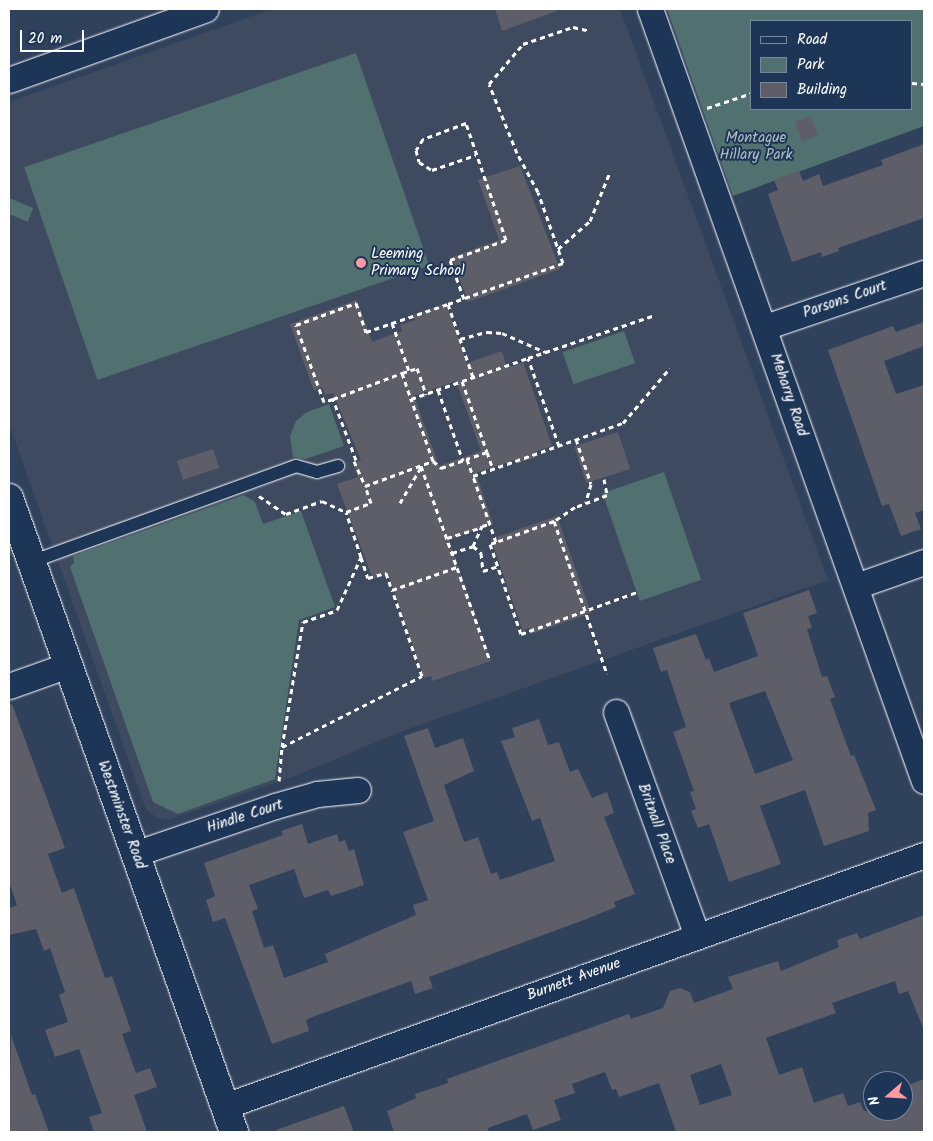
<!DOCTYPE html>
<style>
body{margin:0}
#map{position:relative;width:933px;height:1141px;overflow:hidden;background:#30415c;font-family:Kalam,sans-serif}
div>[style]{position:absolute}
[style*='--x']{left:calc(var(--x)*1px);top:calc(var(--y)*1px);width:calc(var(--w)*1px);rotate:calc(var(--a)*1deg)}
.built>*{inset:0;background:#3e4a5f}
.green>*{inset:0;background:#517070;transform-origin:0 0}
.building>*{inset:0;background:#5d5e67;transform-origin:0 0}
.path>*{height:3px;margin-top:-1.5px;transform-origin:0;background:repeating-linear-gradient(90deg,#fff 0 5px,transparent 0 9px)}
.roads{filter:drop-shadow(0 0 1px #fff) drop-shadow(0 0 1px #fff)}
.service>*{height:12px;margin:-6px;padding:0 6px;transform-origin:6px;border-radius:6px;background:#1d3557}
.minor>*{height:25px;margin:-12.5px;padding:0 12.5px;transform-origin:12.5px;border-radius:12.5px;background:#1d3557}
.secondary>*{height:28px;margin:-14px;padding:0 14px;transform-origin:14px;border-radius:14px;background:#1d3557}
.dots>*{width:14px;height:14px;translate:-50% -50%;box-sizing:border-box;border:2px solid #1d3557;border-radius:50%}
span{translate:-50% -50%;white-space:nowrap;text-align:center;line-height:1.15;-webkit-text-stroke:4px #1d3557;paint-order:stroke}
.park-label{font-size:15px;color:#b1bfbf}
.poi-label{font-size:15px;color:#fff}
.left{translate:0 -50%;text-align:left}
.street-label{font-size:15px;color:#fff}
.frame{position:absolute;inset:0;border:10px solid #fff;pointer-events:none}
.legend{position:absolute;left:750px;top:20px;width:162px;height:90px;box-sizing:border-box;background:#1d3557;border:1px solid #77869a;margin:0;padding:6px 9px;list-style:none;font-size:15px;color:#fff}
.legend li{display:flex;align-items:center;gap:10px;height:25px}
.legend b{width:25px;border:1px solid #77869a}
.north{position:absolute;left:863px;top:1071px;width:50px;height:50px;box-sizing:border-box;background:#1d3557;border:1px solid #77869a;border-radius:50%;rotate:251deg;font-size:14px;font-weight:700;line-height:20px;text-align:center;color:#fff}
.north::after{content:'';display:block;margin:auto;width:18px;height:22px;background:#ff9aa2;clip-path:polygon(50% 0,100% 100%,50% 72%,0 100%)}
.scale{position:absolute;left:20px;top:30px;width:64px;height:22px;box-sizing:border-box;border:2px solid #fff;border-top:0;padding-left:6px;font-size:15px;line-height:18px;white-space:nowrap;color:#fff;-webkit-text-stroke:4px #1d3557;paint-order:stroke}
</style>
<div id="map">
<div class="built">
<div style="clip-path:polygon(272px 9px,620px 9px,828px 580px,403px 731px,295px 776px,168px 820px,157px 818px,146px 809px,9px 424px,9px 102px)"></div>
</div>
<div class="green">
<div style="clip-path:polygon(evenodd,667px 9px,924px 9px,924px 126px,733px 196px,667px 9px,752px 21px,912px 21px,912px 109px,752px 109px,752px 21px)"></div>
<div style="left:356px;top:53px;width:225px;height:351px;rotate:71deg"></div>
<div style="clip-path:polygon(9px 198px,33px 208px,28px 222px,9px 214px)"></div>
<div style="left:624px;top:331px;width:34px;height:65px;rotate:71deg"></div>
<div style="clip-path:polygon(329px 404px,344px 446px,306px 459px,293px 457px,290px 436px,296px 421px,307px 412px)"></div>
<div style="left:664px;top:472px;width:114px;height:65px;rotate:71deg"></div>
<div style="clip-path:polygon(244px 495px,255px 502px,263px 524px,301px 511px,335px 607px,299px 620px,275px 779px,178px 814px,153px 802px,70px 567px,74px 563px,73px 556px)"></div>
</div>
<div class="building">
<div style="clip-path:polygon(495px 9px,557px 9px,557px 11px,502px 31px)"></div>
<div style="left:811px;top:116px;width:21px;height:17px;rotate:71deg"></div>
<div style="clip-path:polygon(924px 144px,924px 218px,838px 248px,839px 251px,822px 257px,821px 252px,792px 262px,768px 194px,778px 190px,774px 180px,799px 171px,803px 181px,819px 174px,823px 186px,883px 165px,881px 160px)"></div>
<div style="clip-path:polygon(520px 166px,560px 269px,468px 302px,452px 257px,499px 240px,478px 180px)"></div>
<div style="clip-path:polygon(evenodd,357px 300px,372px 342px,402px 331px,400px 325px,415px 320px,413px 315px,446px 303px,467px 363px,502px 351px,507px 368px,523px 362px,552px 446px,535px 452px,537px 457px,518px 463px,517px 459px,476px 473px,493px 524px,449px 540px,491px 661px,432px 681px,431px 676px,424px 678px,388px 573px,373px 579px,337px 484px,358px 477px,353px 463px,361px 460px,333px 393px,325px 395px,322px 387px,314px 391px,290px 324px,357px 300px,456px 381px,481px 451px,439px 466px,414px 396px,456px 381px)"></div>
<div style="clip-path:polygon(924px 322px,924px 346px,884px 361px,896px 394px,924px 385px,924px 510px,915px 513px,921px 529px,901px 536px,889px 504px,882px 506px,828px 350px,893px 326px,896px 332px)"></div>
<div style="left:618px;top:432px;width:39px;height:46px;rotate:72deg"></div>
<div style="left:213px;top:449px;width:20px;height:38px;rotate:72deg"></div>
<div style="clip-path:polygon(557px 516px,591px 613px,531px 634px,529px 628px,523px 631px,491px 539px)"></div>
<div style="clip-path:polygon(evenodd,809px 590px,817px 613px,808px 616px,812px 628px,807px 629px,822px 677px,827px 676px,835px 697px,830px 699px,851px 756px,854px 755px,876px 810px,868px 813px,869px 831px,824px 846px,805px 790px,760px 806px,781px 864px,729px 882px,709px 824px,698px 828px,691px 811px,696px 809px,690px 792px,694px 791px,673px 732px,686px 727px,667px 670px,661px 672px,653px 648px,696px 634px,706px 660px,709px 658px,714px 672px,758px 656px,743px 613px,809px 590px,765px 691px,793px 760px,755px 774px,729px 703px,765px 691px)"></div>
<div style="clip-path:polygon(12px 704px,65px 848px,48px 854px,62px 893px,74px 888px,105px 978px,112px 976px,119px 996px,131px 1031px,122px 1034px,136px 1073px,150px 1068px,157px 1087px,134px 1095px,147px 1132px,94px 1132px,89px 1117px,102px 1113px,79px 1049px,55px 1057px,45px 1030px,68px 1022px,59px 995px,65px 992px,50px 948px,44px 951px,36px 929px,9px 935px,9px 908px,17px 905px,9px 882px,9px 705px)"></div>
<div style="clip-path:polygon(539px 719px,548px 745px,559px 742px,570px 772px,578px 769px,592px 798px,607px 792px,614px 813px,604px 817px,635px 894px,614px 902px,616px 907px,584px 920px,429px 977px,433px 988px,415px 994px,411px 981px,315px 1016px,306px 1020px,309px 1031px,272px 1044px,225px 918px,213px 922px,206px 900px,215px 896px,204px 863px,283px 835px,281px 831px,302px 824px,308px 844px,337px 834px,339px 842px,345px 840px,349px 851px,354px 849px,364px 885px,331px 896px,328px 890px,304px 898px,294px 869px,249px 885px,258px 909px,252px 911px,264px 948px,273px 945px,284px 978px,328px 962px,325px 954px,416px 915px,413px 905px,428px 900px,403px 832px,434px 821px,404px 736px,428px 728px,435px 748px,463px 738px,474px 771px,444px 785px,464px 842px,478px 837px,491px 874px,497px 872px,500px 880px,555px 861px,540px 818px,532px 821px,501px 741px,515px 737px,512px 728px)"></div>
<div style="clip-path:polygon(evenodd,924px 915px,924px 1030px,908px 991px,899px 994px,895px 981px,832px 1003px,836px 1013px,766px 1038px,779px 1075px,802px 1067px,814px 1103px,843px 1093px,848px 1106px,860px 1102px,864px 1111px,903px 1111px,903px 1087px,924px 1079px,924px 1132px,676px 1132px,659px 1083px,619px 1097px,616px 1089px,612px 1090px,605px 1072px,572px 1084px,575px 1093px,554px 1100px,561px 1120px,533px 1130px,527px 1114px,488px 1128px,489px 1132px,394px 1132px,387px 1111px,416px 1098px,415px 1094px,448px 1083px,447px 1079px,629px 1014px,631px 1019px,663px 1008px,670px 991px,680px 988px,690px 992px,694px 1003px,733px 989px,728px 977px,778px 961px,781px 971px,839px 947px,837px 940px,857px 933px,860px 939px,924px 915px,721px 1064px,732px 1095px,700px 1105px,690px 1075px,721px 1064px)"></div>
<div style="clip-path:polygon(11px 1035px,32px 1095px,35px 1094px,49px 1132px,9px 1132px)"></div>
<div style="clip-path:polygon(344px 1106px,354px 1132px,277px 1132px,276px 1130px)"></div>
</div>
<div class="path">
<div style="--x:912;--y:83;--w:12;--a:5"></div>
<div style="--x:707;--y:108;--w:47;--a:-18.4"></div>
<div style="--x:558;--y:249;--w:43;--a:-41.2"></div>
<div style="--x:590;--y:221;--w:53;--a:-67.8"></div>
<div style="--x:464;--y:299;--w:41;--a:-109.7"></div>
<div style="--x:450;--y:260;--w:59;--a:-19.7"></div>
<div style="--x:506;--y:240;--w:124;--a:-108.9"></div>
<div style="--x:466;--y:123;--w:46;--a:159.6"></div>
<div style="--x:423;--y:139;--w:13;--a:122"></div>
<div style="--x:416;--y:150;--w:12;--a:76"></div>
<div style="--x:419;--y:162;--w:15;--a:32"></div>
<div style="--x:432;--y:170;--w:46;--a:-18.8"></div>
<div style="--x:448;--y:304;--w:122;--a:-19.6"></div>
<div style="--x:563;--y:263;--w:75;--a:-109.4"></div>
<div style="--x:538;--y:192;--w:44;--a:-118.3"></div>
<div style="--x:517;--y:153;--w:74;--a:-112.1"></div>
<div style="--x:489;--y:84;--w:52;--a:-49.6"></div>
<div style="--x:523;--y:44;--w:53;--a:-18.8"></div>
<div style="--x:573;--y:27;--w:17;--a:13"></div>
<div style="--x:392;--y:323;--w:51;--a:70.5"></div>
<div style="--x:402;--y:373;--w:16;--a:-18"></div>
<div style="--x:417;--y:368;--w:28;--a:71"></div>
<div style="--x:473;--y:377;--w:40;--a:-108.9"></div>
<div style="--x:460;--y:339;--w:28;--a:-15"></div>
<div style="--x:487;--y:332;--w:15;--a:4"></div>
<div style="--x:502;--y:333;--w:47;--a:23.8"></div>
<div style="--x:462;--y:381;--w:75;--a:70.6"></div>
<div style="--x:487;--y:452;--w:21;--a:161"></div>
<div style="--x:438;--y:390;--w:75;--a:70.6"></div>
<div style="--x:333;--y:399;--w:9;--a:162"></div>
<div style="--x:324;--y:402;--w:82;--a:-110"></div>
<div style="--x:296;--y:325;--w:64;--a:-20.1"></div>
<div style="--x:356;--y:303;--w:31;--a:71"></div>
<div style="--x:366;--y:332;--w:87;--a:-18.9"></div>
<div style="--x:448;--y:304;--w:37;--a:71"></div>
<div style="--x:576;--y:439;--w:47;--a:71.6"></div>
<div style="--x:591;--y:484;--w:19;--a:106"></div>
<div style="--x:559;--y:446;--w:93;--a:-109.4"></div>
<div style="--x:528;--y:358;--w:131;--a:-18.7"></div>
<div style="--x:487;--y:452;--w:18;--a:71"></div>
<div style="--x:356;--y:460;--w:65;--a:-110.7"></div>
<div style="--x:333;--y:399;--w:74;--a:-20.6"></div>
<div style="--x:402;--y:373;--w:28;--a:71"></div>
<div style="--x:354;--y:461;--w:27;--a:66"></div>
<div style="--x:365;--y:486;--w:72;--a:-20.2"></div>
<div style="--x:433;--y:461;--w:66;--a:-109.5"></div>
<div style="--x:411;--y:399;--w:124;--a:-19.3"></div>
<div style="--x:433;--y:461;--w:11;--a:41"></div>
<div style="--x:441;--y:468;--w:28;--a:-19"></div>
<div style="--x:467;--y:459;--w:18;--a:71"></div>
<div style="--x:421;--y:466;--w:204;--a:70.5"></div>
<div style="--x:604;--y:479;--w:16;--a:79"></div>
<div style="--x:607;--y:495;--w:34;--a:159"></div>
<div style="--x:575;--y:507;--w:25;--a:146"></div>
<div style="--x:554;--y:521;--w:162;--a:70.9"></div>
<div style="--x:259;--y:496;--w:32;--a:34"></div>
<div style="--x:286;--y:514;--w:38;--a:-20"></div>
<div style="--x:322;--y:501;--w:26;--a:25"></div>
<div style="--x:400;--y:503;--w:42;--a:-59.7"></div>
<div style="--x:554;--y:521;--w:62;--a:160.1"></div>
<div style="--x:496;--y:542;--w:70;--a:-109.2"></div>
<div style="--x:473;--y:476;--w:159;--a:-19.5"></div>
<div style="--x:623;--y:423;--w:72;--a:-49.5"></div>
<div style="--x:447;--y:538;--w:37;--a:-17"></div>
<div style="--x:496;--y:542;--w:6;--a:162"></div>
<div style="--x:490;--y:544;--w:95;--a:71"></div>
<div style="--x:521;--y:634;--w:123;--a:-19.9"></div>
<div style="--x:473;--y:546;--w:11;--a:41"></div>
<div style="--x:481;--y:553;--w:18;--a:84"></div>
<div style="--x:483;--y:571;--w:16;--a:-18"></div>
<div style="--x:452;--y:553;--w:22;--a:-18"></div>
<div style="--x:473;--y:546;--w:22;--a:-66"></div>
<div style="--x:482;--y:526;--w:8;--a:-14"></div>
<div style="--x:361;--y:557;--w:22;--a:72"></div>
<div style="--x:368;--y:578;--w:19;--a:-16"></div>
<div style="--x:386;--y:573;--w:18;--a:71"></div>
<div style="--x:282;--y:747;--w:127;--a:-80.5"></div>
<div style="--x:303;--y:622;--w:36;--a:-19"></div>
<div style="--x:337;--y:610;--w:58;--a:-65.6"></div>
<div style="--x:361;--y:557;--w:47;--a:-108.4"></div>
<div style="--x:346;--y:512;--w:27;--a:-20"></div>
<div style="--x:371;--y:503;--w:18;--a:-109"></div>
<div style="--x:279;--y:781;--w:34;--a:-85"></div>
<div style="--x:282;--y:747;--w:157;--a:-26.9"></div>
<div style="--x:422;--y:676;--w:91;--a:-109.2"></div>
<div style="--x:392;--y:590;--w:69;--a:-19.5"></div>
</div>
<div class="roads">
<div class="service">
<div style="--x:31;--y:562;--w:282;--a:-19.9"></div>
<div style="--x:296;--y:466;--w:22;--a:16"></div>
<div style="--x:317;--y:472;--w:22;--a:-16"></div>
</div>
<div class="minor">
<div style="--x:650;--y:9;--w:819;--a:70.46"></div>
<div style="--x:9;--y:80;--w:209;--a:-19.8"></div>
<div style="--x:765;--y:327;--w:168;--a:-18.8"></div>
<div style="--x:856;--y:586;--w:72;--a:-19.4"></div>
<div style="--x:9;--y:686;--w:63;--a:-19.6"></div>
<div style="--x:616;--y:712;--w:238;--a:70.1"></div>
<div style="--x:134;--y:854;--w:149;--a:-18.8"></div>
<div style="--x:275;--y:806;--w:44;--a:-15.9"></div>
<div style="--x:317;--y:794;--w:41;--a:-5.6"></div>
<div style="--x:225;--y:1106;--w:743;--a:-19.75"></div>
</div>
<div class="secondary">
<div style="--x:9;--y:498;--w:673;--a:70.46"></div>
</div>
</div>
<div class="dots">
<div style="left:361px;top:263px;background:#ff9aa2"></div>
</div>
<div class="park-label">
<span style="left:756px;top:147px">Montague<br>Hillary Park</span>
</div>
<div class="poi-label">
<span class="left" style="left:371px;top:263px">Leeming<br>Primary School</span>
</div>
<div class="street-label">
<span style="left:845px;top:300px;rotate:-19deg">Parsons Court</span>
<span style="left:788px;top:395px;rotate:71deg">Meharry Road</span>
<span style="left:121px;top:815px;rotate:70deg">Westminster Road</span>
<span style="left:245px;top:817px;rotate:-18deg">Hindle Court</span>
<span style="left:656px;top:824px;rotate:70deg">Britnall Place</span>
<span style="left:574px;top:980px;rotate:-20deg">Burnett Avenue</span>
</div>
<div class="frame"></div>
<ul class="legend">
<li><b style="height:6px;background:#1d3557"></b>Road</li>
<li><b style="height:14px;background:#517070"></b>Park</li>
<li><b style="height:14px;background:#5d5e67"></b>Building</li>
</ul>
<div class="north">N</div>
<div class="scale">20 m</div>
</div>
